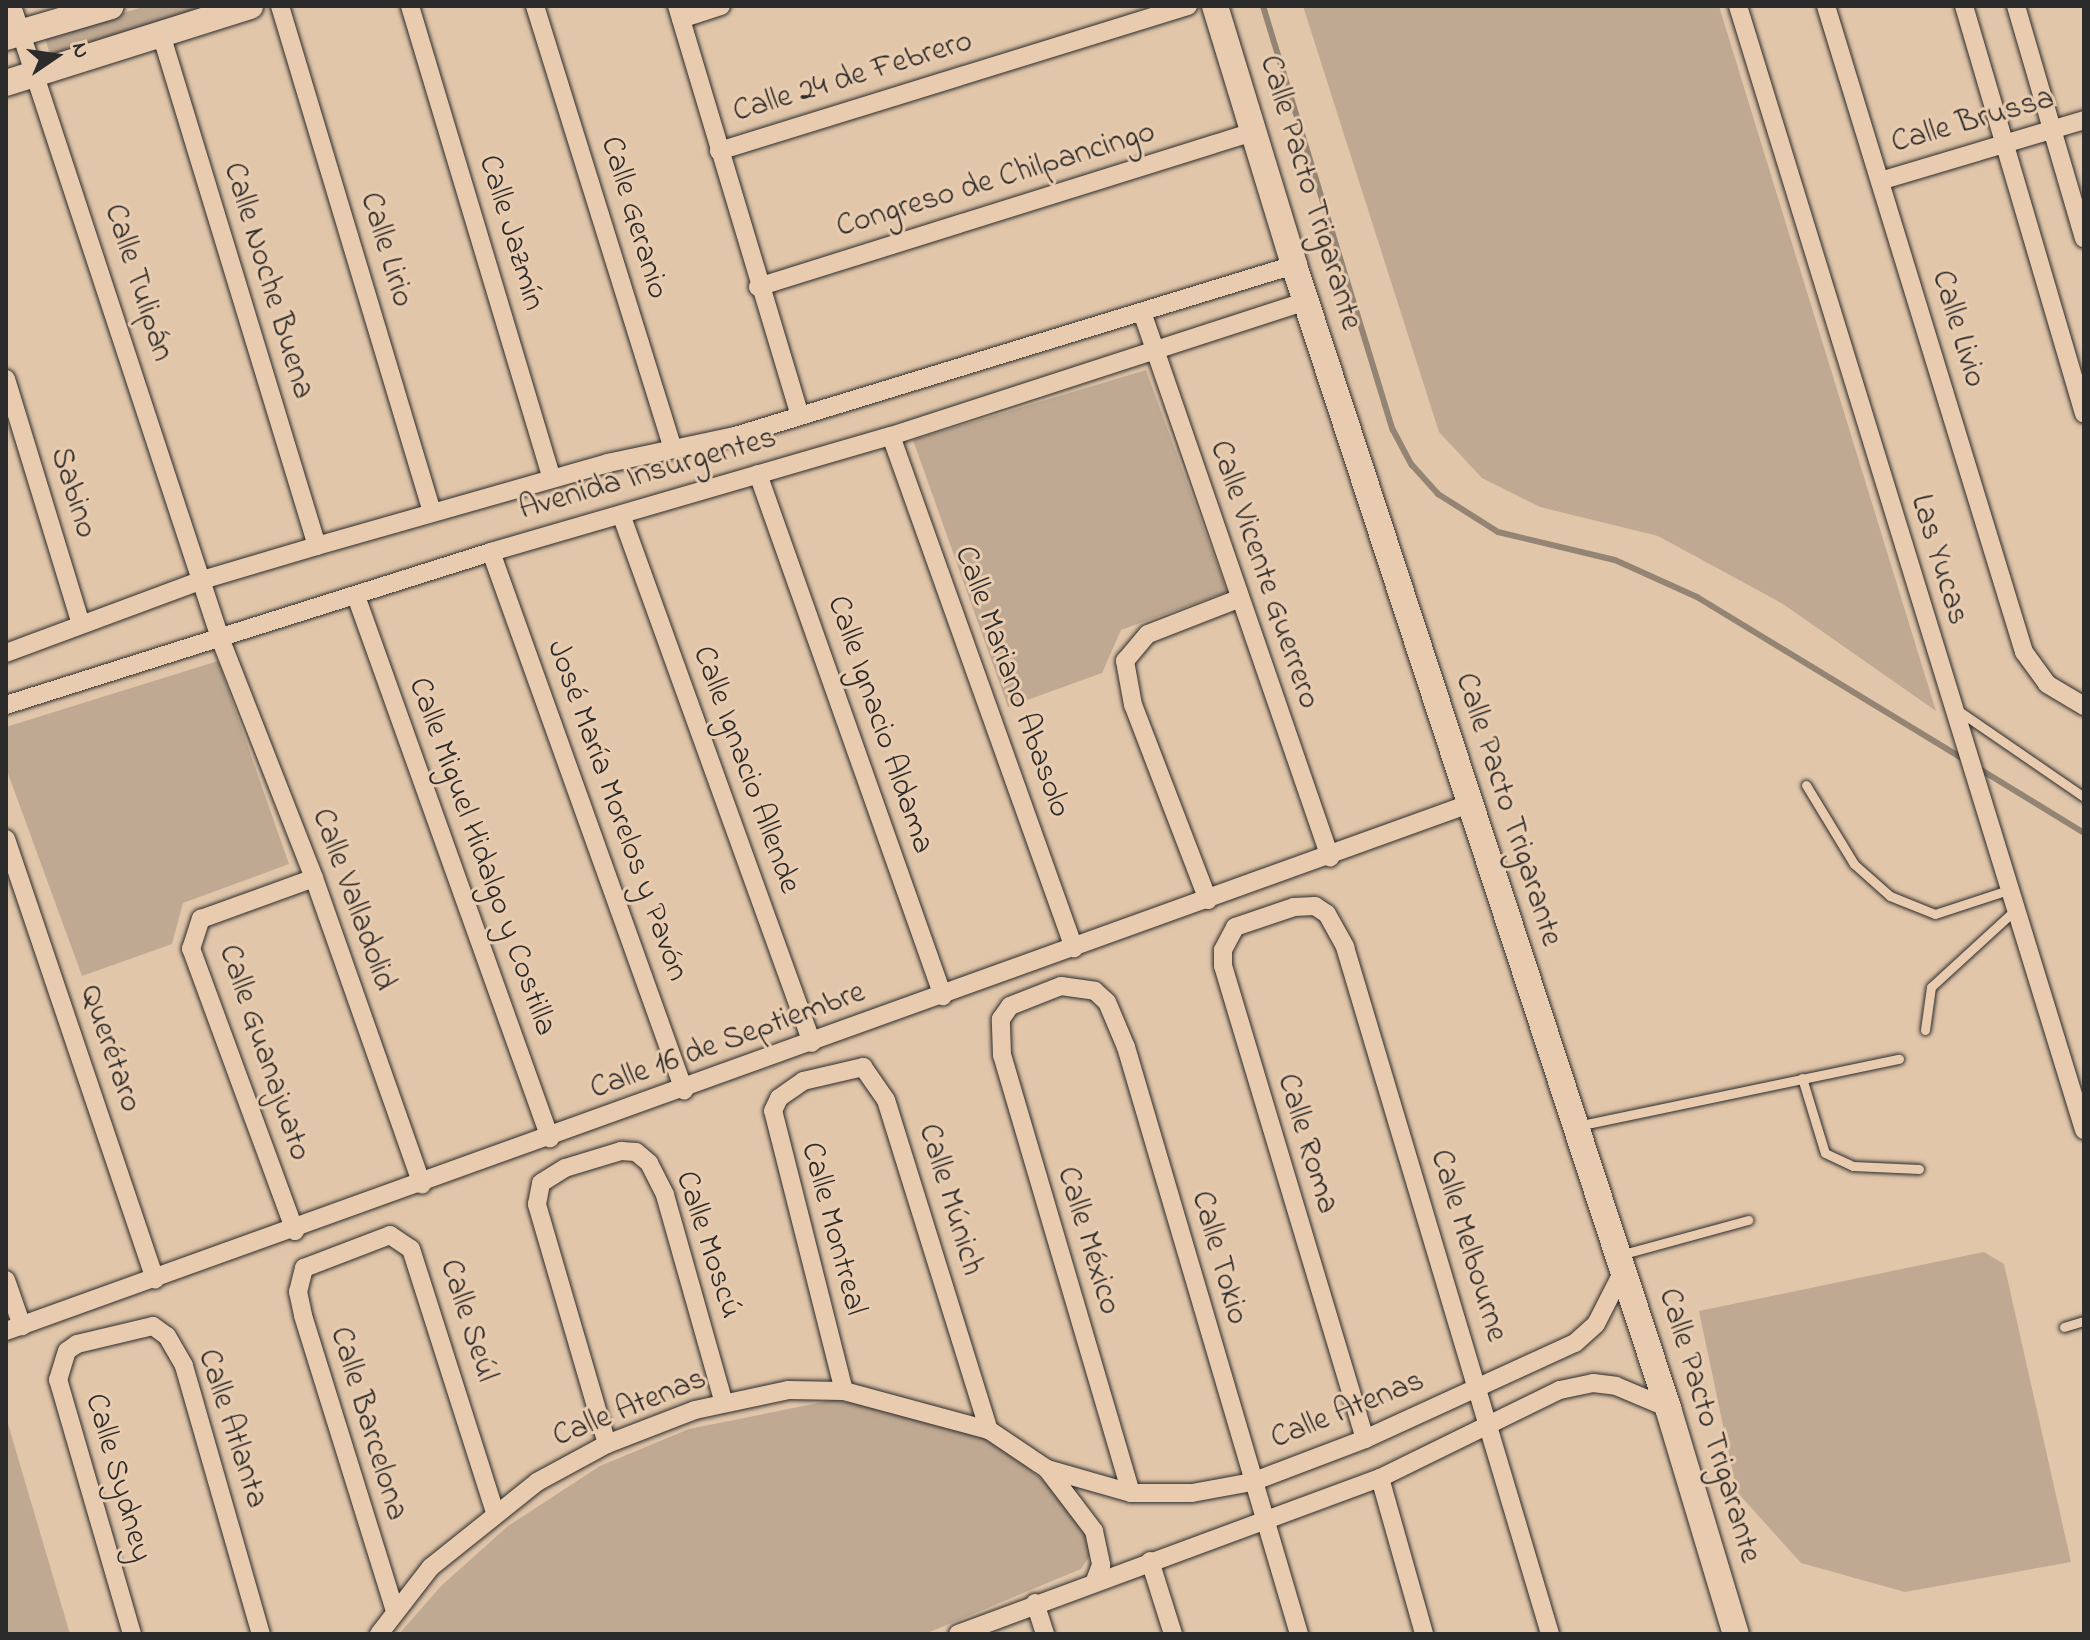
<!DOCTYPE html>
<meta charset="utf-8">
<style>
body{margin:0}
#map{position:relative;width:2090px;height:1640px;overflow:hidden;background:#e1c6aa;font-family:"Indie Flower",sans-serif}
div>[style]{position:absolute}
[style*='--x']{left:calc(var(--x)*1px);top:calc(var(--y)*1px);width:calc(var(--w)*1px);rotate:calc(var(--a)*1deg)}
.green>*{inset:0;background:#c0a992}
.stream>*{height:6px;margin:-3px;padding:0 3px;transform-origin:3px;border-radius:3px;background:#948474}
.roads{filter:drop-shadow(0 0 2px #2b2b2b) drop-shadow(0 0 2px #2b2b2b)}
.lane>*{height:9px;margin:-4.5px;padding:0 4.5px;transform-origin:4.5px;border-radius:4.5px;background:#e9ccaf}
.street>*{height:18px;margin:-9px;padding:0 9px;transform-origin:9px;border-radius:9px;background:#e9ccaf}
.secondary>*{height:26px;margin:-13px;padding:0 13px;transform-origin:13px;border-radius:13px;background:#e9ccaf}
span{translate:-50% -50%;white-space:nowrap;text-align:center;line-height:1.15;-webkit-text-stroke:6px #e9ccaf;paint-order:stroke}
.street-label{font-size:32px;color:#2b2b2b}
.frame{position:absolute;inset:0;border:8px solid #2b2b2b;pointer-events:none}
.north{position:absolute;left:16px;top:16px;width:80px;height:80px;-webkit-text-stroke:6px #e9ccaf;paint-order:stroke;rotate:77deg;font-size:22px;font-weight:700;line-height:32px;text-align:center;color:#2b2b2b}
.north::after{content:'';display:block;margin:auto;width:28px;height:36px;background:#2b2b2b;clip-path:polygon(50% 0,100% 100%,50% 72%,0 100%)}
</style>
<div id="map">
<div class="green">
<div style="clip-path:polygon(146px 6px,208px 6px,50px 55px,45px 37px)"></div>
<div style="clip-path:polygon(1303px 6px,1719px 6px,1936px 711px,1783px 604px,1658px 536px,1540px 507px,1482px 478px,1439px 432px)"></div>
<div style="clip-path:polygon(1146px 370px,1227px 592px,1121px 630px,1102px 673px,1008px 707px,913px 440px)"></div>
<div style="clip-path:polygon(218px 661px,289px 864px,183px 903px,172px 944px,82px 976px,6px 768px,6px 727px)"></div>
<div style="clip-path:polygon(1984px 1252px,2004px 1264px,2071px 1562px,1905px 1592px,1801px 1563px,1737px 1492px,1699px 1311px)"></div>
<div style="clip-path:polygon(833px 1400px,916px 1412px,990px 1435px,1055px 1491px,1086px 1535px,1091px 1554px,1081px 1569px,925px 1634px,399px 1634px,441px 1586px,508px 1526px,600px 1466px,689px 1429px)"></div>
<div style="clip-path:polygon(6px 1417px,70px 1634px,6px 1634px)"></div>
</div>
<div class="stream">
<div style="--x:1263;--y:6;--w:443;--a:73"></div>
<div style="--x:1393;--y:430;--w:40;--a:62"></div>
<div style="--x:1412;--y:465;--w:39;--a:48"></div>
<div style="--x:1438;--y:494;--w:71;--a:32.3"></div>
<div style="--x:1498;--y:532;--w:120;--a:13.5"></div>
<div style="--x:1615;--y:560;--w:90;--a:24.3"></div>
<div style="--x:1697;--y:597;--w:314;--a:31.3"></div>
<div style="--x:1978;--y:768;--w:124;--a:31.5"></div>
</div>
<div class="roads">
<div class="lane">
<div style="--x:1956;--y:709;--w:155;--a:34.5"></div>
<div style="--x:1806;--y:785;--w:92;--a:58.7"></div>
<div style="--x:1854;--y:864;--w:48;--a:41.6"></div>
<div style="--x:1890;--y:896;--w:48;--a:21.8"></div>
<div style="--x:1935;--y:914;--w:77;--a:-18.2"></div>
<div style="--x:1925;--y:1030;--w:43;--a:-82.1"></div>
<div style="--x:1931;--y:987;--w:114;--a:-42.5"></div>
<div style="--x:1802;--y:1078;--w:78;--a:73"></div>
<div style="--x:1825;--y:1153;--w:31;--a:25"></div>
<div style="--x:1853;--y:1166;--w:66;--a:2.6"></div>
<div style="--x:1577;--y:1126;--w:329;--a:-11.8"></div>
<div style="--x:1620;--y:1255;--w:133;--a:-15.3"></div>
<div style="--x:2064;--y:1327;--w:21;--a:-17"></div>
</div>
<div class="street">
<div style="--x:12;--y:6;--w:665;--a:71.78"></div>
<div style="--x:220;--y:638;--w:258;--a:68.6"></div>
<div style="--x:314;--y:878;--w:325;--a:70.6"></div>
<div style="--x:280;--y:6;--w:528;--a:73.28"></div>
<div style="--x:410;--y:6;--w:493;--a:73.3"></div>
<div style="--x:535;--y:6;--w:464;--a:72.7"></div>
<div style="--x:677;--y:6;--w:428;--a:73.3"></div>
<div style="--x:1738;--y:6;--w:1176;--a:72.89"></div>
<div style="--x:1826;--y:6;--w:676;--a:72.96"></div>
<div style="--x:2024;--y:652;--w:39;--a:54"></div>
<div style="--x:2047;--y:684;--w:43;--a:30.7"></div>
<div style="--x:1964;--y:6;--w:425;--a:73.6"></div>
<div style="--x:2016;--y:6;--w:242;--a:73.7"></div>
<div style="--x:681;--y:19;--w:42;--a:-18"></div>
<div style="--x:161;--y:34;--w:535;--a:73.05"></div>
<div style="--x:719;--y:151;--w:491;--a:-17.2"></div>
<div style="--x:1880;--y:181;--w:213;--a:-16.6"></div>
<div style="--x:758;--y:287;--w:519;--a:-17.39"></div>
<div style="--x:1142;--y:312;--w:577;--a:70.97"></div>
<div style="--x:6;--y:379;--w:256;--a:73"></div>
<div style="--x:891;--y:436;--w:544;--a:70.33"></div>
<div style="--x:758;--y:474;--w:554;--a:70.49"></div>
<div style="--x:622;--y:517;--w:559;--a:70.14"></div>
<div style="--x:491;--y:552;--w:572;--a:70.27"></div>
<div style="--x:356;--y:596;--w:576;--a:70.31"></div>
<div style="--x:6;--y:653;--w:209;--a:-20.4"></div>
<div style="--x:202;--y:580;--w:120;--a:-16.5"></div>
<div style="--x:317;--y:546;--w:303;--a:-15.9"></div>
<div style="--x:608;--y:463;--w:130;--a:-12"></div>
<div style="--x:735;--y:436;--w:585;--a:-17.01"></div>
<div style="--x:6;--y:705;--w:509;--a:-17.51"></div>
<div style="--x:491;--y:552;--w:416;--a:-16.2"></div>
<div style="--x:891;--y:436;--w:436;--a:-18"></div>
<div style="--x:6;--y:839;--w:465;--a:71.3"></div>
<div style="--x:1208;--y:900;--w:209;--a:-111"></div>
<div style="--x:1133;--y:705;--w:45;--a:-100.3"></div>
<div style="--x:1125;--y:661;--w:35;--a:-50"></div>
<div style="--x:1148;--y:634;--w:97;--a:-21.3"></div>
<div style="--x:295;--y:1231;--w:301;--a:-110.2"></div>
<div style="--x:191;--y:949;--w:32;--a:-72"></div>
<div style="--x:201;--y:919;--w:120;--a:-19.9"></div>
<div style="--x:6;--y:1280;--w:49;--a:70.8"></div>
<div style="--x:6;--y:1331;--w:1555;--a:-19.81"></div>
<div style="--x:844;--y:1391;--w:289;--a:-104.2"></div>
<div style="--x:773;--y:1111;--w:14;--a:-65"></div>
<div style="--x:779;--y:1098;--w:29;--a:-35"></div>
<div style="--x:803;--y:1081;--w:62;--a:-13.1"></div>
<div style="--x:863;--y:1067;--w:40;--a:55.1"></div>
<div style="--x:886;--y:1100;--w:346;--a:72.7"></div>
<div style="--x:1365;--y:1439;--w:494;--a:-106.7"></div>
<div style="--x:1223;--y:966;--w:16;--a:-90"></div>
<div style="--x:1223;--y:950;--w:26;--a:-62"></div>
<div style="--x:1235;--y:927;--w:62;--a:-18.7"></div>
<div style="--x:1294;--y:907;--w:21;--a:-3"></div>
<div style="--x:1315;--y:906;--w:14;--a:34"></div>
<div style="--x:1327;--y:914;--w:38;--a:61"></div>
<div style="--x:1345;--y:947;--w:717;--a:73.38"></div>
<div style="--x:607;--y:1444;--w:250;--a:-106.3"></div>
<div style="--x:537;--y:1204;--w:21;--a:-79"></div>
<div style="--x:541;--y:1183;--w:28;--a:-32"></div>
<div style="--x:565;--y:1168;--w:59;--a:-16.9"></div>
<div style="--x:621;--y:1151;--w:15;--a:4"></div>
<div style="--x:636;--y:1152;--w:17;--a:40"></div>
<div style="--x:649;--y:1163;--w:36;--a:63"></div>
<div style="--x:665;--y:1195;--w:216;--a:74.2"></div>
<div style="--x:1047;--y:1469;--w:78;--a:52.8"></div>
<div style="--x:1094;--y:1531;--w:35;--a:78"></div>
<div style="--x:1101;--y:1565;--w:19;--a:111"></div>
<div style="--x:1380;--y:1478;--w:162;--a:74.2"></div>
<div style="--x:1131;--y:1493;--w:457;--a:-106.4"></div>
<div style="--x:1002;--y:1055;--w:36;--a:-92"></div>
<div style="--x:1001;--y:1019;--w:16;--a:-55"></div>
<div style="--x:1010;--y:1006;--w:55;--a:-21.4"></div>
<div style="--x:1061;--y:986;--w:34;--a:8"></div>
<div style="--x:1095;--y:991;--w:16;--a:43"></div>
<div style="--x:1107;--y:1002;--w:49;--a:67.1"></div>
<div style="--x:1126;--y:1047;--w:612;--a:73.58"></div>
<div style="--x:1150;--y:1561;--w:77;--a:72.5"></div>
<div style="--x:1035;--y:1603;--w:33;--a:72"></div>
<div style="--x:395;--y:1611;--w:310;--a:-107.3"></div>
<div style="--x:303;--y:1315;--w:24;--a:-102"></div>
<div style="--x:298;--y:1292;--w:25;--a:-76"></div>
<div style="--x:304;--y:1268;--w:92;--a:-21"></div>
<div style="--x:390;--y:1235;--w:25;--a:34"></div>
<div style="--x:411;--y:1249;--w:276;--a:72.3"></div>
<div style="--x:132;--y:1634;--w:265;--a:-106.2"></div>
<div style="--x:58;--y:1380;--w:30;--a:-73"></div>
<div style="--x:67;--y:1351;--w:12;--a:-35"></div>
<div style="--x:77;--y:1344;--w:78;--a:-13.3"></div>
<div style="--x:153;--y:1326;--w:17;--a:36"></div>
<div style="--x:167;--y:1336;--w:34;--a:60"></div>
<div style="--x:184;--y:1366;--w:279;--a:74"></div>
<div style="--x:379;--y:1634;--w:85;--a:-52.2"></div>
<div style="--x:431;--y:1567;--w:136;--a:-38.7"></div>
<div style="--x:537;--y:1482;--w:80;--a:-28.5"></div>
<div style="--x:607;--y:1444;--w:94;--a:-21.1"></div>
<div style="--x:695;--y:1410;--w:95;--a:-12.1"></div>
<div style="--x:788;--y:1390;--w:56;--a:1"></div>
<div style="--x:844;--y:1391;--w:150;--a:15.1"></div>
<div style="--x:989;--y:1430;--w:70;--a:33.9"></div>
<div style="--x:1047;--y:1469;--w:87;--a:15.9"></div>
<div style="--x:1131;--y:1493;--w:61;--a:0"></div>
<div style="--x:1192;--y:1493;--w:61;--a:-10.4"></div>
<div style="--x:1252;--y:1482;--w:121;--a:-20.8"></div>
<div style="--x:1365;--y:1439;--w:231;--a:-24.6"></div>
<div style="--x:1575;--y:1343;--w:28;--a:-42"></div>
<div style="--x:1596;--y:1324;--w:62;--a:-63"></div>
<div style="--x:958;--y:1634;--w:450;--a:-20.3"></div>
<div style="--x:1380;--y:1478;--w:200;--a:-26.1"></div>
<div style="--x:1560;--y:1390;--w:34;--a:-12"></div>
<div style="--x:1593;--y:1383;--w:23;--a:7"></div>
<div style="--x:1616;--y:1386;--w:56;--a:22.9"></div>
</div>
<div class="secondary">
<div style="--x:1215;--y:6;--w:271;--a:73"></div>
<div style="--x:1294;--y:265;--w:1203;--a:71.88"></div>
<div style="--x:1668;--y:1408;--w:236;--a:73.3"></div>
<div style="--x:6;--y:37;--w:109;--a:-16.4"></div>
<div style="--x:6;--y:83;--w:256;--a:-17.5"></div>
</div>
</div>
<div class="street-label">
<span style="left:853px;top:78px;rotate:-17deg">Calle 24 de Febrero</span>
<span style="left:1973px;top:122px;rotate:-16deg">Calle Brussa</span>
<span style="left:996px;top:181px;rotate:-17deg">Congreso de Chilpancingo</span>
<span style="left:1309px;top:193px;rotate:73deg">Calle Pacto Trigarante</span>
<span style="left:633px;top:218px;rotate:73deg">Calle Geranio</span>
<span style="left:510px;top:233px;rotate:73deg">Calle Jazmín</span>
<span style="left:385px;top:250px;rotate:73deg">Calle Lirio</span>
<span style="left:267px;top:281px;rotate:73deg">Calle Noche Buena</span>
<span style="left:137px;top:283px;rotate:72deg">Calle Tulipán</span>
<span style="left:1957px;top:329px;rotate:73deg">Calle Livio</span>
<span style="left:648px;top:475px;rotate:-16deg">Avenida Insurgentes</span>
<span style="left:72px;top:493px;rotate:73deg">Sabino</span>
<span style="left:1938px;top:560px;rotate:73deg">Las Yucas</span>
<span style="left:1263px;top:575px;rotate:71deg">Calle Vicente Guerrero</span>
<span style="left:1011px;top:682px;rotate:70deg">Calle Mariano Abasolo</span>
<span style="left:879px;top:725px;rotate:71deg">Calle Ignacio Aldama</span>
<span style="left:745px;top:770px;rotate:70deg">Calle Ignacio Allende</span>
<span style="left:1507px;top:810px;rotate:72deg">Calle Pacto Trigarante</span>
<span style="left:616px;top:811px;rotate:70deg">José María Morelos y Pavón</span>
<span style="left:481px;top:857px;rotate:70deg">Calle Miguel Hidalgo y Costilla</span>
<span style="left:352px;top:900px;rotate:70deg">Calle Valladolid</span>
<span style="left:728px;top:1042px;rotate:-20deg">Calle 16 de Septiembre</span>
<span style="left:109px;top:1049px;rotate:71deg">Querétaro</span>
<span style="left:263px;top:1053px;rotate:71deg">Calle Guanajuato</span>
<span style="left:1306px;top:1144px;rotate:73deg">Calle Roma</span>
<span style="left:949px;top:1200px;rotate:73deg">Calle Múnich</span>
<span style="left:832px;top:1229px;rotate:75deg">Calle Montreal</span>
<span style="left:1087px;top:1241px;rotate:73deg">Calle México</span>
<span style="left:707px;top:1245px;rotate:72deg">Calle Moscú</span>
<span style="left:1467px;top:1246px;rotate:73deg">Calle Melbourne</span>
<span style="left:1218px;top:1258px;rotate:74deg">Calle Tokio</span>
<span style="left:467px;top:1321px;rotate:72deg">Calle Seúl</span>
<span style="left:630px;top:1409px;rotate:-22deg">Calle Atenas</span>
<span style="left:1348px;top:1411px;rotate:-22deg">Calle Atenas</span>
<span style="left:367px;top:1424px;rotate:73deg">Calle Barcelona</span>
<span style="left:1708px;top:1426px;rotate:73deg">Calle Pacto Trigarante</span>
<span style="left:231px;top:1429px;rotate:72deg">Calle Atlanta</span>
<span style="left:117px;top:1478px;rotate:74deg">Calle Sydney</span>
</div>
<div class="frame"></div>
<div class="north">N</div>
</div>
